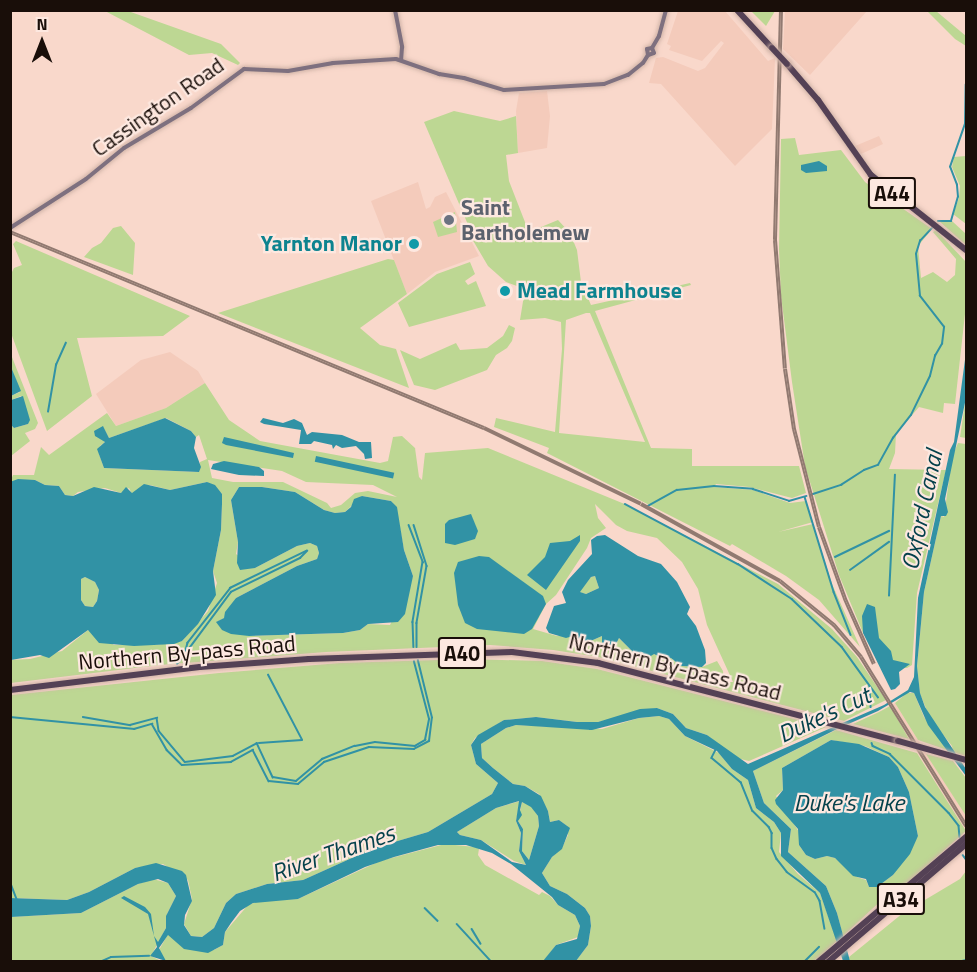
<!DOCTYPE html>
<style>
body{margin:0}
#map{position:relative;width:977px;height:972px;overflow:hidden;background:#f9d8cb;font-family:"Titillium Web",sans-serif}
div>[style]{position:absolute}
[style*='--x']{left:calc(var(--x)*1px);top:calc(var(--y)*1px);width:calc(var(--w)*1px);rotate:calc(var(--a)*1deg)}
.built>*{inset:0;background:#f4cbbb}
.green>*{inset:0;background:#bdd793}
.water>*{inset:0;background:#3192a5;transform-origin:0 0}
.stream>*{height:1.5px;margin:-0.75px;padding:0 0.75px;transform-origin:0.75px;border-radius:0.75px;background:#3192a5}
.roads{filter:drop-shadow(0 0 2px #d1b4a8) drop-shadow(0 0 2px #d1b4a8)}
.secondary>*{height:4px;margin:-2px;padding:0 2px;transform-origin:2px;border-radius:2px;background:#7e707f}
.highway>*{height:6px;margin:-3px;padding:0 3px;transform-origin:3px;border-radius:3px;background:#544155}
.rail>*{height:4px;margin-top:-2px;transform-origin:0;background:repeating-linear-gradient(90deg,#fde8e0 0 4.5px,#917a71 0 9px);box-sizing:border-box;border-block:2px solid #917a71}
.bridges{filter:drop-shadow(0 0 2px #d1b4a8) drop-shadow(0 0 2px #d1b4a8)}
.highway-bridge>*{height:6px;margin:-3px;padding:0 3px;transform-origin:3px;border-radius:3px;background:#544155}
.dots>*{width:16px;height:16px;translate:-50% -50%;box-sizing:border-box;border:3px solid #fde8e0;border-radius:50%}
span{translate:-50% -50%;white-space:nowrap;text-align:center;line-height:1.15;-webkit-text-stroke:4.5px #fde8e0;paint-order:stroke}
.shield-label span{padding:2px 4px;background:#fde8e0;border:2px solid;border-radius:4px;-webkit-text-stroke-width:0}
.shield-label{font-size:21px;color:#190e09;font-weight:700}
.street-label{font-size:22px;color:#190e09}
.worship-label{font-size:22px;color:#5b616d;font-weight:700}
.left{translate:0 -50%;text-align:left}
.culture-label{font-size:22px;color:#0d838f;font-weight:700}
.right{translate:-100% -50%;text-align:right}
.water-label{font-size:24px;color:#05414b;font-style:italic}
.frame{position:absolute;inset:0;border:12px solid #190e09;pointer-events:none}
.north{position:absolute;left:12px;top:12px;width:60px;height:60px;-webkit-text-stroke:4px #fde8e0;paint-order:stroke;rotate:0deg;font-size:16px;font-weight:700;line-height:24px;text-align:center;color:#190e09}
.north::after{content:'';display:block;margin:auto;width:21px;height:27px;background:#190e09;clip-path:polygon(50% 0,100% 100%,50% 72%,0 100%)}
</style>
<div id="map">
<div class="built">
<div style="clip-path:polygon(678px 11px,725px 11px,768px 61px,775px 58px,772px 129px,735px 166px,661px 84px,649px 83px,656px 58px,663px 57px,698px 71px,705px 68px,724px 43px,721px 41px,702px 61px,669px 50px,671px 46px,667px 44px)"></div>
<div style="clip-path:polygon(785px 11px,785px 10px,867px 11px,810px 75px,783px 49px)"></div>
<div style="clip-path:polygon(547px 91px,550px 116px,547px 148px,518px 153px,516px 111px,519px 93px)"></div>
<div style="clip-path:polygon(879px 136px,883px 144px,861px 154px,855px 146px)"></div>
<div style="clip-path:polygon(418px 182px,426px 209px,430px 207px,435px 197px,446px 192px,479px 256px,435px 272px,407px 294px,371px 201px)"></div>
<div style="clip-path:polygon(170px 352px,198px 371px,205px 383px,166px 408px,116px 426px,96px 394px,141px 360px)"></div>
<div style="clip-path:polygon(895px 703px,966px 816px,966px 831px,909px 739px,890px 706px)"></div>
</div>
<div class="green">
<div style="clip-path:polygon(105px 11px,128px 11px,221px 44px,240px 63px,238px 65px,212px 53px,189px 55px)"></div>
<div style="clip-path:polygon(751px 11px,775px 11px,766px 26px)"></div>
<div style="clip-path:polygon(927px 11px,936px 11px,966px 36px,966px 46px,955px 39px)"></div>
<div style="clip-path:polygon(evenodd,454px 111px,500px 121px,516px 116px,518px 153px,506px 155px,509px 181px,523px 217px,529px 232px,558px 220px,570px 233px,577px 250px,581px 282px,591px 305px,690px 283px,691px 285px,595px 311px,651px 448px,692px 449px,692px 466px,799px 466px,806px 493px,792px 498px,749px 487px,716px 484px,714px 487px,753px 490px,790px 503px,806px 501px,813px 522px,778px 532px,813px 524px,832px 584px,860px 647px,819px 600px,786px 576px,732px 544px,730px 546px,547px 453px,549px 448px,494px 427px,496px 418px,555px 432px,562px 349px,561px 322px,545px 318px,520px 320px,525px 289px,506px 282px,488px 266px,468px 232px,469px 227px,424px 122px,454px 111px,586px 313px,590px 313px,645px 442px,559px 433px,566px 320px,586px 313px)"></div>
<div style="clip-path:polygon(795px 138px,799px 155px,841px 150px,865px 182px,932px 229px,918px 246px,921px 278px,933px 272px,947px 282px,955px 275px,956px 259px,933px 232px,936px 230px,966px 262px,966px 305px,955px 404px,944px 403px,943px 413px,919px 407px,896px 434px,895px 453px,889px 469px,946px 470px,917px 593px,912px 665px,907px 668px,887px 668px,863px 633px,839px 575px,805px 466px,792px 382px,781px 296px,779px 249px,781px 139px)"></div>
<div style="clip-path:polygon(966px 156px,966px 224px,953px 214px,959px 198px,960px 186px,952px 167px,954px 157px)"></div>
<div style="clip-path:polygon(455px 212px,457px 232px,438px 237px,433px 222px)"></div>
<div style="clip-path:polygon(952px 221px,966px 234px,966px 245px,940px 222px)"></div>
<div style="clip-path:polygon(121px 226px,135px 243px,133px 275px,84px 257px,92px 248px,101px 243px,113px 228px)"></div>
<div style="clip-path:polygon(16px 241px,190px 316px,163px 336px,77px 338px,92px 396px,47px 431px,11px 333px,11px 274px,14px 268px,22px 265px,13px 244px)"></div>
<div style="clip-path:polygon(388px 259px,394px 260px,407px 294px,360px 328px,380px 345px,396px 349px,409px 388px,218px 313px)"></div>
<div style="clip-path:polygon(470px 262px,475px 274px,465px 281px,468px 285px,476px 281px,486px 306px,409px 327px,398px 303px,437px 274px)"></div>
<div style="clip-path:polygon(509px 325px,515px 328px,512px 341px,507px 348px,496px 355px,487px 370px,435px 390px,414px 385px,400px 350px,420px 359px,456px 343px,460px 350px,487px 348px,503px 336px)"></div>
<div style="clip-path:polygon(10px 352px,38px 423px,35px 429px,25px 433px,30px 441px,11px 456px,11px 425px,14px 428px,28px 424px,21px 396px,11px 400px,11px 396px,20px 392px,11px 367px)"></div>
<div style="clip-path:polygon(evenodd,205px 383px,229px 420px,260px 441px,380px 463px,388px 461px,393px 437px,402px 436px,415px 448px,419px 477px,422px 480px,425px 453px,488px 448px,627px 505px,778px 584px,832px 629px,857px 657px,886px 700px,844px 721px,598px 657px,553px 650px,490px 645px,326px 652px,160px 665px,11px 683px,10px 660px,30px 659px,62px 651px,88px 630px,114px 645px,156px 645px,182px 641px,208px 611px,217px 583px,213px 571px,221px 530px,222px 504px,222px 494px,207px 482px,170px 490px,150px 485px,132px 494px,129px 488px,121px 493px,105px 488px,78px 492px,73px 496px,65px 495px,59px 486px,45px 485px,35px 480px,10px 482px,13px 475px,34px 475px,41px 447px,49px 455px,107px 413px,116px 426px,166px 408px,205px 383px,166px 418px,191px 431px,196px 437px,199px 435px,207px 459px,200px 462px,199px 472px,104px 468px,99px 454px,100px 446px,105px 442px,101px 438px,103px 427px,109px 438px,166px 418px,205px 383px,208px 460px,282px 471px,306px 482px,373px 485px,397px 497px,368px 491px,355px 493px,341px 505px,331px 508px,327px 503px,283px 482px,233px 482px,212px 478px,208px 460px,205px 383px,239px 487px,262px 487px,295px 492px,324px 510px,335px 513px,345px 512px,362px 496px,391px 501px,396px 507px,404px 550px,413px 576px,390px 625px,368px 624px,360px 630px,343px 633px,249px 636px,217px 622px,224px 618px,236px 598px,297px 566px,317px 559px,319px 553px,317px 546px,310px 543px,297px 546px,255px 568px,236px 554px,238px 542px,231px 500px,239px 487px,205px 383px,595px 504px,616px 525px,627px 531px,657px 538px,682px 562px,698px 589px,707px 625px,733px 682px,724px 682px,723px 671px,717px 661px,702px 667px,681px 666px,671px 658px,663px 659px,654px 654px,636px 655px,619px 638px,614px 648px,607px 648px,602px 643px,602px 636px,586px 643px,573px 636px,557px 636px,533px 629px,546px 604px,556px 595px,587px 548px,591px 538px,606px 528px,598px 518px,595px 504px)"></div>
<div style="clip-path:polygon(966px 397px,966px 438px,960px 437px)"></div>
<div style="clip-path:polygon(958px 443px,966px 444px,966px 756px,953px 752px,952px 746px,930px 718px,920px 694px,917px 666px,924px 592px,941px 516px,944px 517px,952px 457px)"></div>
<div style="clip-path:polygon(595px 576px,599px 588px,586px 594px,579px 592px,591px 577px)"></div>
<div style="clip-path:polygon(85px 577px,95px 582px,99px 590px,97px 601px,93px 607px,85px 606px,81px 600px,81px 579px)"></div>
<div style="clip-path:polygon(468px 659px,542px 661px,597px 669px,826px 727px,749px 761px,736px 758px,707px 735px,686px 728px,673px 714px,657px 708px,598px 722px,577px 722px,536px 717px,504px 720px,475px 738px,471px 745px,476px 764px,498px 783px,492px 794px,428px 832px,374px 848px,303px 880px,267px 884px,236px 894px,226px 903px,214px 928px,202px 937px,191px 936px,184px 924px,192px 899px,188px 880px,163px 864px,135px 868px,89px 892px,67px 900px,11px 898px,11px 695px,219px 673px,340px 663px)"></div>
<div style="clip-path:polygon(907px 693px,914px 693px,924px 717px,947px 750px,918px 740px,895px 703px)"></div>
<div style="clip-path:polygon(890px 706px,909px 739px,853px 724px,879px 712px)"></div>
<div style="clip-path:polygon(659px 716px,669px 719px,685px 736px,719px 753px,732px 769px,748px 780px,756px 808px,774px 822px,781px 833px,779px 852px,798px 874px,820px 893px,837px 941px,815px 961px,576px 961px,588px 945px,591px 926px,590px 916px,585px 908px,567px 894px,550px 886px,542px 873px,552px 857px,562px 848px,568px 835px,567px 826px,559px 820px,550px 822px,548px 811px,539px 794px,525px 786px,513px 784px,493px 768px,482px 758px,481px 744px,506px 728px,516px 725px,602px 729px,639px 718px)"></div>
<div style="clip-path:polygon(evenodd,836px 730px,917px 753px,966px 831px,903px 887px,898px 885px,843px 936px,837px 913px,826px 886px,788px 852px,791px 829px,764px 803px,753px 771px,836px 730px,831px 740px,865px 746px,889px 757px,898px 767px,909px 792px,918px 836px,893px 875px,877px 887px,869px 887px,866px 880px,857px 877px,835px 858px,827px 856px,815px 859px,806px 855px,799px 845px,799px 832px,776px 796px,783px 790px,782px 768px,831px 740px)"></div>
<div style="clip-path:polygon(926px 754px,953px 761px,966px 778px,966px 816px)"></div>
<div style="clip-path:polygon(520px 801px,516px 821px,521px 833px,519px 851px,526px 865px,514px 861px,481px 840px,460px 835px,457px 832px,496px 808px)"></div>
<div style="clip-path:polygon(522px 802px,531px 806px,538px 816px,539px 826px,529px 860px,522px 851px,523px 829px,518px 821px)"></div>
<div style="clip-path:polygon(445px 844px,475px 847px,479px 849px,478px 855px,485px 865px,539px 895px,542px 892px,550px 896px,558px 905px,575px 915px,580px 926px,578px 937px,556px 945px,543px 962px,166px 962px,159px 950px,168px 934px,214px 950px,223px 945px,225px 932px,248px 905px,261px 900px,298px 899px,380px 861px)"></div>
<div style="clip-path:polygon(966px 871px,966px 960px,850px 962px,849px 957px,903px 913px,960px 879px)"></div>
<div style="clip-path:polygon(153px 879px,168px 883px,176px 896px,167px 914px,166px 928px,151px 956px,161px 961px,11px 961px,10px 917px,81px 913px,138px 884px)"></div>
</div>
<div class="water">
<div style="clip-path:polygon(819px 161px,827px 166px,827px 171px,806px 173px,801px 170px,801px 165px)"></div>
<div style="clip-path:polygon(evenodd,966px 352px,966px 398px,945px 499px,948px 512px,946px 516px,941px 516px,924px 592px,917px 666px,920px 693px,925px 707px,966px 769px,966px 776px,928px 725px,914px 693px,910px 692px,878px 711px,837px 729px,753px 771px,764px 803px,791px 829px,788px 852px,826px 886px,837px 913px,850px 961px,843px 961px,820px 893px,781px 856px,781px 833px,774px 822px,756px 808px,748px 780px,732px 769px,717px 751px,685px 736px,669px 719px,659px 716px,639px 718px,592px 730px,516px 725px,506px 728px,481px 744px,482px 758px,493px 768px,513px 784px,525px 786px,541px 796px,548px 811px,550px 822px,559px 820px,570px 828px,562px 849px,552px 857px,542px 873px,550px 886px,567px 894px,585px 908px,590px 916px,591px 926px,588px 945px,576px 961px,543px 961px,556px 945px,577px 939px,580px 926px,575px 915px,558px 905px,552px 897px,511px 864px,492px 853px,466px 845px,438px 845px,394px 857px,365px 867px,298px 899px,253px 903px,240px 911px,231px 923px,225px 932px,223px 945px,208px 953px,184px 949px,168px 935px,159px 948px,166px 961px,150px 956px,157px 947px,148px 914px,121px 898px,124px 896px,145px 907px,151px 914px,154px 936px,158px 942px,166px 928px,166px 916px,176px 896px,168px 883px,158px 879px,138px 884px,81px 913px,11px 917px,10px 898px,67px 900px,89px 892px,135px 868px,156px 863px,182px 871px,186px 875px,192px 901px,185px 915px,184px 925px,191px 936px,202px 937px,214px 928px,226px 903px,236px 894px,267px 884px,303px 880px,374px 848px,428px 832px,492px 794px,498px 783px,476px 764px,471px 745px,478px 735px,504px 720px,536px 717px,577px 722px,598px 722px,640px 709px,657px 708px,673px 714px,686px 728px,707px 735px,748px 764px,884px 705px,908px 690px,914px 677px,918px 598px,950px 450px,954px 442px,966px 352px,519px 801px,516px 821px,521px 833px,519px 851px,526px 865px,512px 862px,481px 840px,460px 835px,457px 832px,496px 808px,519px 801px,966px 352px,522px 802px,531px 807px,538px 816px,539px 826px,529px 860px,522px 851px,523px 829px,518px 821px,522px 815px,520px 810px,522px 802px)"></div>
<div style="clip-path:polygon(11px 367px,21px 391px,11px 396px)"></div>
<div style="clip-path:polygon(23px 396px,30px 420px,28px 424px,14px 428px,11px 425px,11px 400px)"></div>
<div style="clip-path:polygon(165px 418px,191px 431px,196px 437px,194px 448px,201px 467px,199px 472px,104px 468px,97px 449px,105px 442px,95px 436px,94px 431px,103px 426px,109px 438px)"></div>
<div style="clip-path:polygon(263px 418px,283px 423px,294px 419px,302px 423px,307px 435px,312px 432px,342px 435px,359px 442px,371px 442px,372px 458px,365px 459px,364px 454px,356px 446px,342px 448px,336px 445px,333px 449px,332px 445px,314px 441px,311px 444px,299px 444px,301px 430px,264px 424px,260px 422px)"></div>
<div style="clip-path:polygon(224px 437px,294px 453px,293px 458px,226px 445px,222px 443px)"></div>
<div style="left:316px;top:456px;width:80px;height:6px;rotate:12deg"></div>
<div style="clip-path:polygon(224px 461px,259px 467px,264px 471px,264px 476px,239px 475px,211px 469px,213px 464px)"></div>
<div style="clip-path:polygon(evenodd,18px 479px,35px 480px,45px 485px,59px 486px,65px 495px,73px 496px,94px 487px,121px 493px,126px 487px,132px 493px,144px 484px,170px 490px,207px 482px,215px 485px,222px 494px,222px 504px,221px 530px,213px 571px,216px 595px,198px 624px,182px 641px,174px 644px,134px 646px,99px 643px,88px 630px,49px 658px,40px 655px,11px 660px,10px 482px,18px 479px,85px 577px,95px 582px,99px 590px,97px 601px,93px 607px,85px 606px,81px 600px,81px 579px,85px 577px)"></div>
<div style="clip-path:polygon(239px 487px,262px 487px,295px 492px,324px 510px,335px 513px,345px 512px,351px 507px,354px 499px,362px 496px,391px 501px,397px 507px,404px 550px,413px 576px,405px 614px,398px 622px,368px 624px,360px 630px,343px 633px,249px 636px,231px 634px,222px 630px,216px 622px,224px 618px,225px 612px,236px 598px,297px 566px,317px 559px,319px 553px,317px 546px,310px 543px,297px 546px,255px 568px,240px 570px,237px 563px,238px 542px,231px 500px)"></div>
<div style="clip-path:polygon(471px 514px,478px 531px,475px 539px,455px 545px,445px 543px,445px 524px,449px 520px)"></div>
<div style="clip-path:polygon(580px 535px,580px 541px,546px 590px,527px 575px,545px 557px,550px 543px,570px 541px)"></div>
<div style="clip-path:polygon(evenodd,605px 535px,638px 556px,661px 564px,677px 582px,690px 607px,687px 614px,696px 626px,705px 650px,706px 663px,702px 667px,681px 666px,671px 658px,664px 659px,654px 654px,646px 659px,636px 655px,619px 638px,614px 648px,606px 648px,602px 643px,602px 636px,586px 643px,579px 643px,573px 636px,566px 638px,549px 633px,546px 628px,554px 606px,566px 603px,562px 592px,568px 580px,592px 554px,591px 540px,597px 536px,605px 535px,595px 576px,599px 588px,586px 594px,580px 592px,591px 577px,595px 576px)"></div>
<div style="clip-path:polygon(479px 556px,489px 557px,543px 596px,546px 604px,532px 629px,524px 634px,477px 629px,465px 623px,458px 605px,454px 573px,458px 562px)"></div>
<div style="clip-path:polygon(867px 604px,875px 607px,879px 638px,891px 651px,893px 660px,910px 664px,899px 672px,900px 684px,895px 689px,891px 690px,863px 633px,862px 616px)"></div>
<div style="clip-path:polygon(831px 740px,859px 744px,889px 757px,898px 767px,909px 792px,918px 836px,910px 854px,893px 875px,877px 887px,869px 887px,866px 879px,853px 876px,835px 858px,827px 856px,815px 859px,806px 855px,799px 845px,798px 829px,776px 804px,775px 800px,783px 790px,782px 768px)"></div>
</div>
<div class="stream">
<div style="--x:938;--y:221;--w:13;--a:0"></div>
<div style="--x:951;--y:221;--w:25;--a:-74"></div>
<div style="--x:958;--y:197;--w:12;--a:-95"></div>
<div style="--x:957;--y:185;--w:19;--a:-111"></div>
<div style="--x:950;--y:167;--w:46;--a:-70.8"></div>
<div style="--x:965;--y:124;--w:39;--a:-89"></div>
<div style="--x:48;--y:412;--w:48;--a:-80.3"></div>
<div style="--x:56;--y:365;--w:24;--a:-66"></div>
<div style="--x:810;--y:495;--w:33;--a:-18"></div>
<div style="--x:841;--y:485;--w:27;--a:-33"></div>
<div style="--x:864;--y:470;--w:15;--a:-20"></div>
<div style="--x:878;--y:465;--w:31;--a:-61"></div>
<div style="--x:893;--y:438;--w:29;--a:-52"></div>
<div style="--x:911;--y:415;--w:43;--a:-64"></div>
<div style="--x:930;--y:376;--w:21;--a:-76"></div>
<div style="--x:935;--y:356;--w:14;--a:-60"></div>
<div style="--x:942;--y:344;--w:17;--a:-83"></div>
<div style="--x:944;--y:327;--w:39;--a:-128"></div>
<div style="--x:920;--y:296;--w:42;--a:-95.4"></div>
<div style="--x:916;--y:254;--w:14;--a:-73"></div>
<div style="--x:920;--y:241;--w:19;--a:-47"></div>
<div style="--x:805;--y:497;--w:99;--a:73"></div>
<div style="--x:834;--y:592;--w:46;--a:68.4"></div>
<div style="--x:625;--y:504;--w:128;--a:28"></div>
<div style="--x:738;--y:564;--w:64;--a:32.9"></div>
<div style="--x:792;--y:599;--w:69;--a:43.8"></div>
<div style="--x:842;--y:647;--w:62;--a:54.2"></div>
<div style="--x:648;--y:506;--w:33;--a:-29"></div>
<div style="--x:677;--y:490;--w:37;--a:-6"></div>
<div style="--x:714;--y:486;--w:39;--a:4"></div>
<div style="--x:753;--y:489;--w:38;--a:18"></div>
<div style="--x:789;--y:501;--w:18;--a:-16"></div>
<div style="--x:409;--y:525;--w:40;--a:69"></div>
<div style="--x:423;--y:562;--w:61;--a:99.5"></div>
<div style="--x:413;--y:622;--w:25;--a:88"></div>
<div style="--x:414;--y:525;--w:43;--a:72.4"></div>
<div style="--x:427;--y:566;--w:58;--a:100"></div>
<div style="--x:417;--y:623;--w:24;--a:90"></div>
<div style="--x:835;--y:557;--w:60;--a:-25.7"></div>
<div style="--x:850;--y:570;--w:48;--a:-35.7"></div>
<div style="--x:889;--y:596;--w:121;--a:-87.2"></div>
<div style="--x:177;--y:664;--w:13;--a:-51"></div>
<div style="--x:185;--y:654;--w:77;--a:-53.4"></div>
<div style="--x:231;--y:592;--w:77;--a:-26.2"></div>
<div style="--x:300;--y:558;--w:10;--a:-45"></div>
<div style="--x:307;--y:551;--w:85;--a:154"></div>
<div style="--x:231;--y:588;--w:70;--a:128"></div>
<div style="--x:188;--y:643;--w:11;--a:105"></div>
<div style="--x:870;--y:687;--w:20;--a:87"></div>
<div style="--x:10;--y:717;--w:125;--a:5.5"></div>
<div style="--x:134;--y:729;--w:19;--a:-16"></div>
<div style="--x:152;--y:724;--w:30;--a:60"></div>
<div style="--x:167;--y:750;--w:21;--a:45"></div>
<div style="--x:182;--y:765;--w:49;--a:-3.5"></div>
<div style="--x:231;--y:762;--w:25;--a:-29"></div>
<div style="--x:253;--y:750;--w:35;--a:63"></div>
<div style="--x:269;--y:781;--w:29;--a:6"></div>
<div style="--x:298;--y:784;--w:34;--a:-40"></div>
<div style="--x:324;--y:762;--w:47;--a:-18.4"></div>
<div style="--x:369;--y:747;--w:45;--a:2.5"></div>
<div style="--x:414;--y:749;--w:17;--a:-28"></div>
<div style="--x:429;--y:741;--w:23;--a:-83"></div>
<div style="--x:432;--y:718;--w:59;--a:-103.8"></div>
<div style="--x:83;--y:717;--w:48;--a:9.7"></div>
<div style="--x:130;--y:725;--w:28;--a:-15"></div>
<div style="--x:157;--y:718;--w:13;--a:81"></div>
<div style="--x:159;--y:731;--w:40;--a:50"></div>
<div style="--x:185;--y:762;--w:48;--a:-7.1"></div>
<div style="--x:233;--y:756;--w:27;--a:-28"></div>
<div style="--x:257;--y:743;--w:38;--a:65"></div>
<div style="--x:273;--y:777;--w:23;--a:10"></div>
<div style="--x:296;--y:781;--w:34;--a:-40"></div>
<div style="--x:322;--y:759;--w:35;--a:-22"></div>
<div style="--x:355;--y:746;--w:20;--a:-11"></div>
<div style="--x:375;--y:742;--w:40;--a:5.7"></div>
<div style="--x:415;--y:746;--w:12;--a:-31"></div>
<div style="--x:425;--y:740;--w:21;--a:-79"></div>
<div style="--x:429;--y:719;--w:59;--a:-104.7"></div>
<div style="--x:259;--y:743;--w:43;--a:-4"></div>
<div style="--x:302;--y:740;--w:73;--a:-117.6"></div>
<div style="--x:872;--y:743;--w:3;--a:72"></div>
<div style="--x:873;--y:746;--w:19;--a:25"></div>
<div style="--x:890;--y:754;--w:83;--a:45"></div>
<div style="--x:949;--y:813;--w:16;--a:52"></div>
<div style="--x:959;--y:826;--w:11;--a:85"></div>
<div style="--x:716;--y:750;--w:9;--a:117"></div>
<div style="--x:712;--y:758;--w:38;--a:40"></div>
<div style="--x:741;--y:782;--w:31;--a:68"></div>
<div style="--x:753;--y:811;--w:23;--a:45"></div>
<div style="--x:769;--y:827;--w:7;--a:63"></div>
<div style="--x:772;--y:833;--w:15;--a:90"></div>
<div style="--x:772;--y:848;--w:12;--a:66"></div>
<div style="--x:777;--y:859;--w:16;--a:52"></div>
<div style="--x:787;--y:872;--w:34;--a:36"></div>
<div style="--x:815;--y:892;--w:10;--a:61"></div>
<div style="--x:820;--y:901;--w:28;--a:80"></div>
<div style="--x:963;--y:855;--w:5;--a:53"></div>
<div style="--x:10;--y:881;--w:19;--a:69"></div>
<div style="--x:425;--y:908;--w:18;--a:45"></div>
<div style="--x:457;--y:924;--w:52;--a:47.4"></div>
<div style="--x:472;--y:929;--w:17;--a:59"></div>
<div style="--x:100;--y:962;--w:12;--a:-24"></div>
<div style="--x:111;--y:957;--w:38;--a:-2"></div>
<div style="--x:804;--y:962;--w:21;--a:-45"></div>
<div style="--x:958;--y:962;--w:8;--a:-14"></div>
</div>
<div class="roads">
<div class="secondary">
<div style="--x:395;--y:10;--w:38;--a:79"></div>
<div style="--x:402;--y:47;--w:13;--a:94"></div>
<div style="--x:648;--y:55;--w:6;--a:-18"></div>
<div style="--x:654;--y:53;--w:5;--a:-112"></div>
<div style="--x:10;--y:228;--w:90;--a:-32.8"></div>
<div style="--x:86;--y:179;--w:49;--a:-39.2"></div>
<div style="--x:124;--y:148;--w:78;--a:-30.8"></div>
<div style="--x:191;--y:108;--w:66;--a:-36.3"></div>
<div style="--x:244;--y:69;--w:44;--a:2.6"></div>
<div style="--x:288;--y:71;--w:46;--a:-10.1"></div>
<div style="--x:333;--y:63;--w:63;--a:-3.6"></div>
<div style="--x:396;--y:59;--w:46;--a:19.2"></div>
<div style="--x:439;--y:74;--w:25;--a:9"></div>
<div style="--x:464;--y:78;--w:42;--a:16.7"></div>
<div style="--x:504;--y:90;--w:100;--a:-3.4"></div>
<div style="--x:604;--y:84;--w:26;--a:-21"></div>
<div style="--x:628;--y:75;--w:19;--a:-39"></div>
<div style="--x:643;--y:63;--w:9;--a:-58"></div>
<div style="--x:648;--y:55;--w:6;--a:-99"></div>
<div style="--x:647;--y:49;--w:5;--a:-11"></div>
<div style="--x:652;--y:48;--w:14;--a:-60"></div>
<div style="--x:659;--y:36;--w:27;--a:-75"></div>
</div>
<div class="highway">
<div style="--x:737;--y:10;--w:52;--a:47.4"></div>
<div style="--x:787;--y:64;--w:48;--a:49.3"></div>
<div style="--x:818;--y:100;--w:92;--a:54.8"></div>
<div style="--x:871;--y:175;--w:121;--a:38.3"></div>
<div style="--x:10;--y:690;--w:191;--a:-6.9"></div>
<div style="--x:200;--y:667;--w:109;--a:-4.2"></div>
<div style="--x:309;--y:659;--w:203;--a:-2"></div>
<div style="--x:512;--y:652;--w:87;--a:7.3"></div>
<div style="--x:598;--y:663;--w:310;--a:14.6"></div>
<div style="--x:818;--y:962;--w:194;--a:-40.2"></div>
<div style="--x:828;--y:962;--w:182;--a:-40.5"></div>
</div>
</div>
<div class="rail">
<div style="--x:781;--y:10;--w:230;--a:91.5"></div>
<div style="--x:775;--y:240;--w:129;--a:85.6"></div>
<div style="--x:785;--y:369;--w:61;--a:81.5"></div>
<div style="--x:794;--y:429;--w:101;--a:75.7"></div>
<div style="--x:819;--y:527;--w:77;--a:70.1"></div>
<div style="--x:845;--y:599;--w:71;--a:66"></div>
<div style="--x:10;--y:232;--w:513;--a:22.47"></div>
<div style="--x:484;--y:428;--w:174;--a:25.8"></div>
<div style="--x:641;--y:504;--w:159;--a:29"></div>
<div style="--x:780;--y:581;--w:70;--a:39.2"></div>
<div style="--x:834;--y:625;--w:42;--a:49.8"></div>
<div style="--x:861;--y:657;--w:199;--a:58.1"></div>
</div>
<div class="bridges">
<div class="highway-bridge">
<div style="--x:772;--y:48;--w:22;--a:47"></div>
<div style="--x:898;--y:741;--w:71;--a:15.6"></div>
</div>
</div>
<div class="dots">
<div style="left:449px;top:220px;background:#6b7280"></div>
<div style="left:414px;top:244px;background:#0f9aa8"></div>
<div style="left:505px;top:291px;background:#0f9aa8"></div>
</div>
<div class="shield-label">
<span style="left:892px;top:193px">A44</span>
<span style="left:462px;top:653px">A40</span>
<span style="left:901px;top:899px">A34</span>
</div>
<div class="street-label">
<span style="left:158px;top:107px;rotate:-35deg">Cassington Road</span>
<span style="left:187px;top:653px;rotate:-5deg">Northern By-pass Road</span>
<span style="left:675px;top:667px;rotate:14deg">Northern By-pass Road</span>
</div>
<div class="worship-label">
<span class="left" style="left:461px;top:220px">Saint<br>Bartholemew</span>
</div>
<div class="culture-label">
<span class="right" style="left:402px;top:244px">Yarnton Manor</span>
<span class="left" style="left:517px;top:291px">Mead Farmhouse</span>
</div>
<div class="water-label">
<span style="left:922px;top:510px;rotate:-78deg">Oxford Canal</span>
<span style="left:824px;top:715px;rotate:-25deg">Duke's Cut</span>
<span style="left:849px;top:803px">Duke's Lake</span>
<span style="left:333px;top:853px;rotate:-19deg">River Thames</span>
</div>
<div class="frame"></div>
<div class="north">N</div>
</div>
